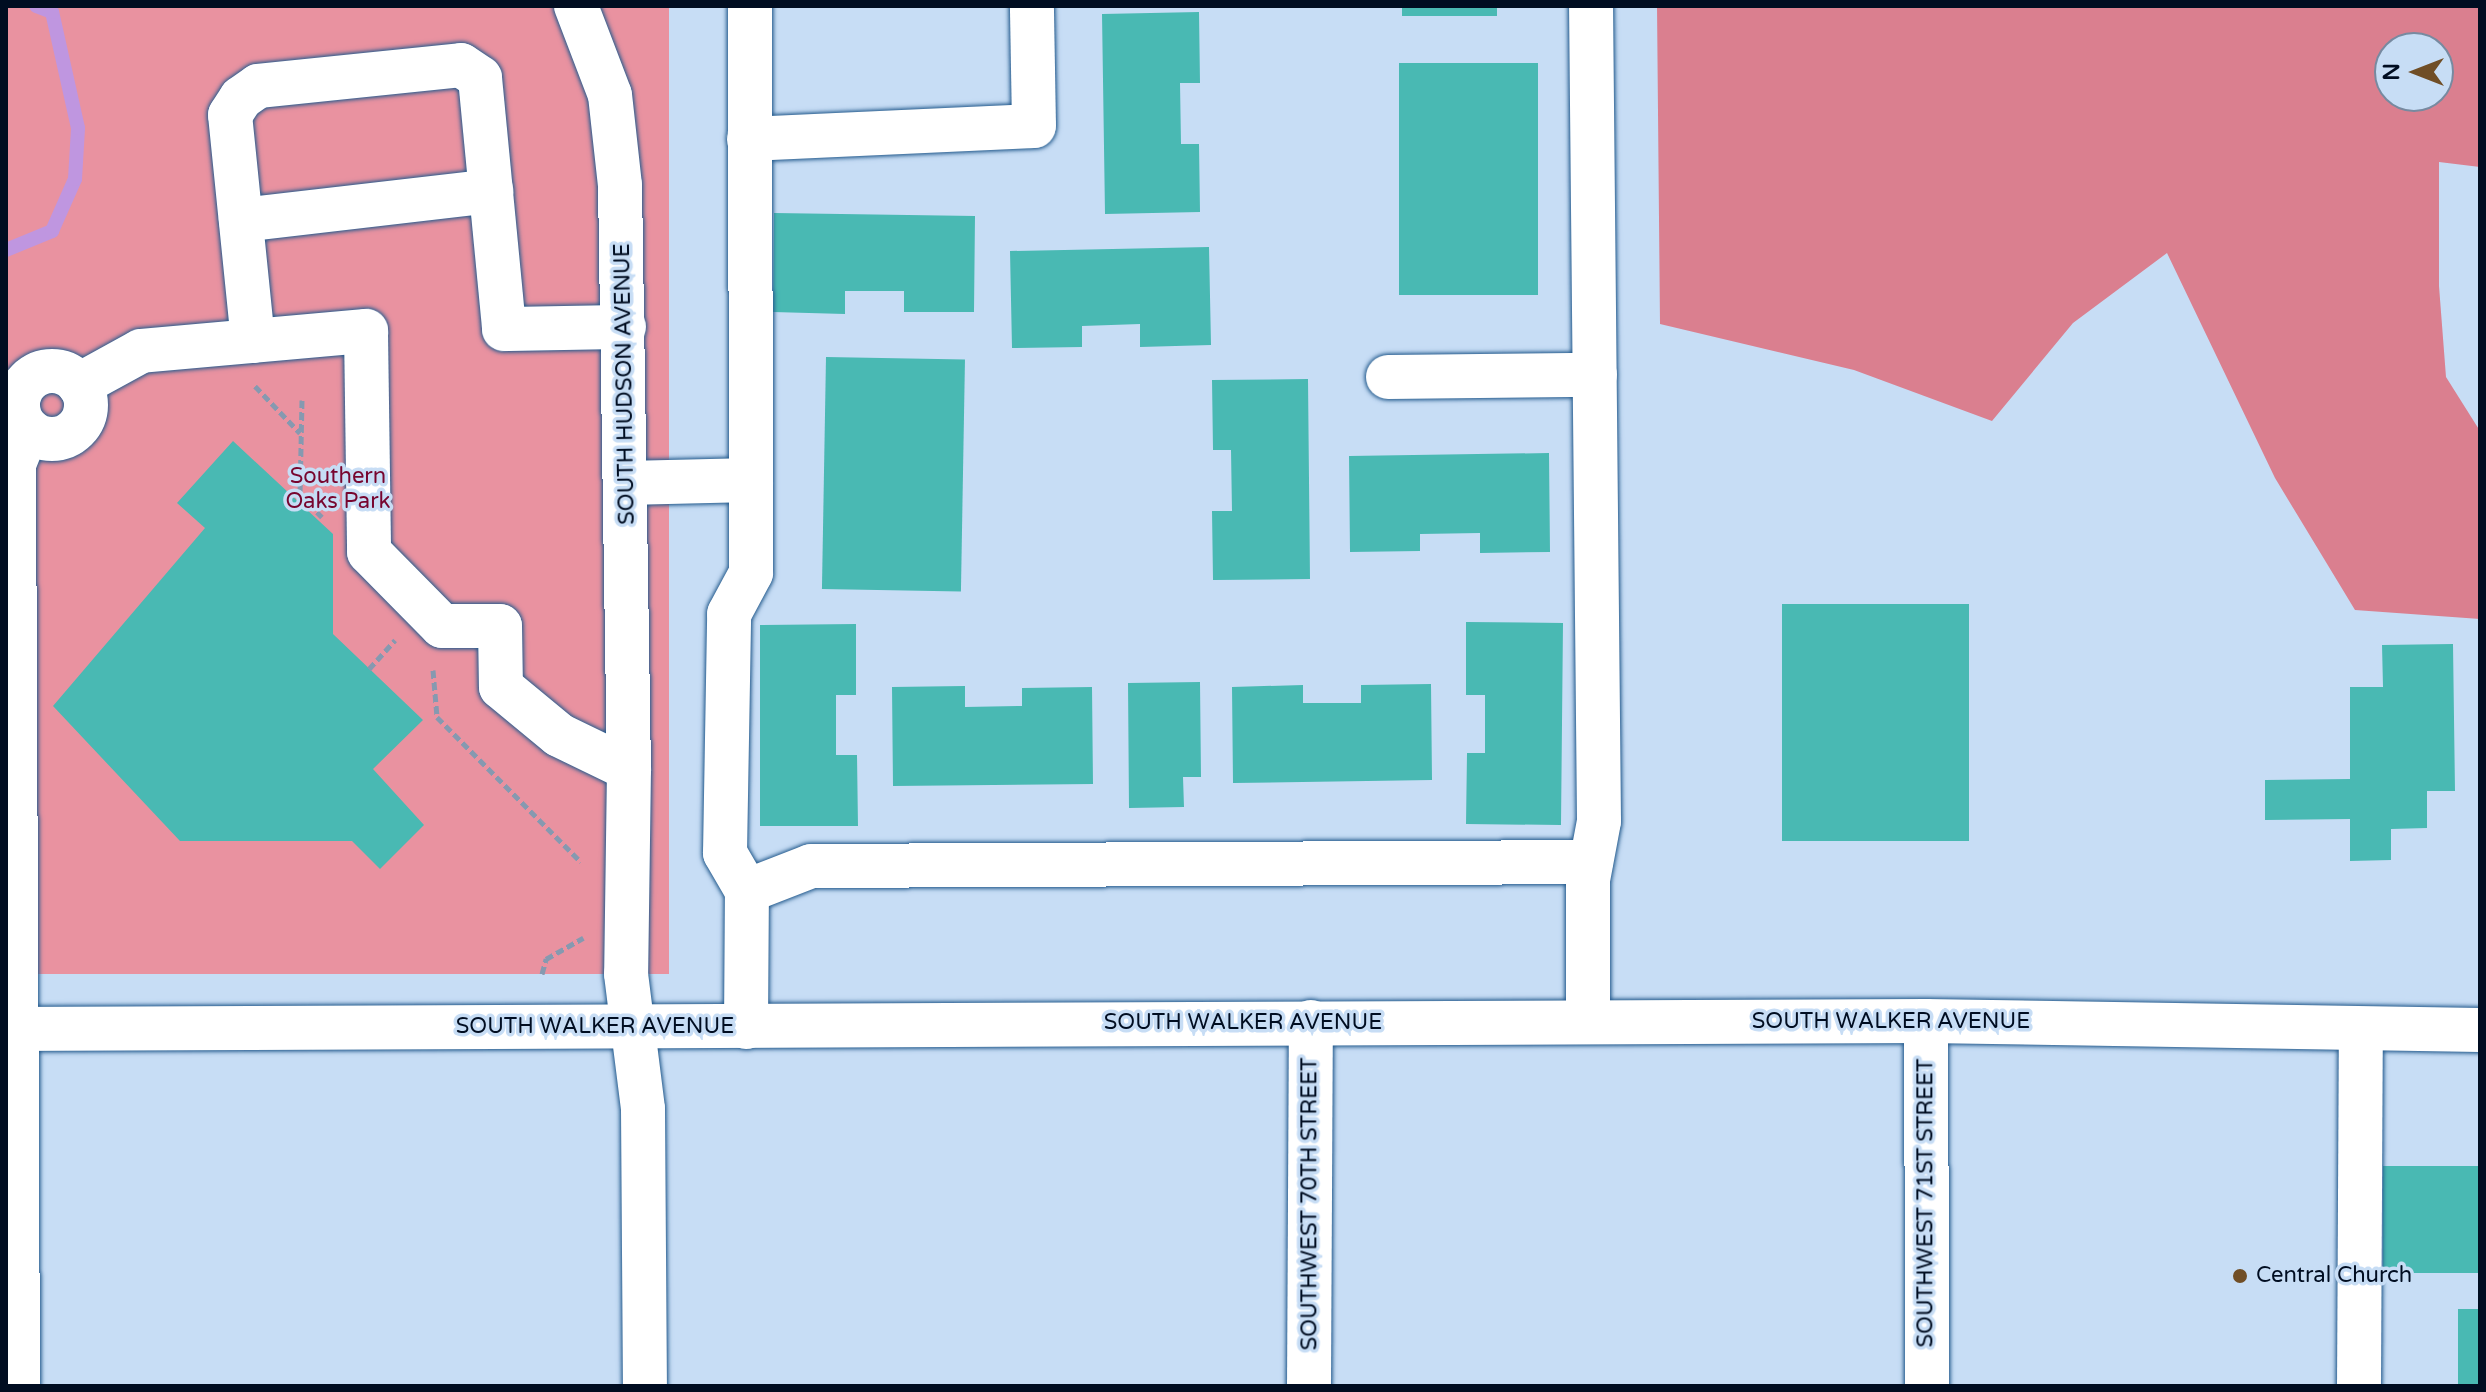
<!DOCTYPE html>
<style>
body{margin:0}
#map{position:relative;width:2486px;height:1392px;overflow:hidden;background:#c7ddf5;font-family:"Varela Round",sans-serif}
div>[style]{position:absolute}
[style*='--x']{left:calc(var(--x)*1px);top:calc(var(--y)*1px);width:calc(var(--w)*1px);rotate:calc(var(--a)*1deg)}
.green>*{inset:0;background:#e992a0;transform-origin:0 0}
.forest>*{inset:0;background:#da7f8f}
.stream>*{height:14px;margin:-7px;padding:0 7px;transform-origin:7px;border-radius:7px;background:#bf96e0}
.building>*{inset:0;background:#49b9b3;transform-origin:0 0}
.path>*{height:5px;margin-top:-2.5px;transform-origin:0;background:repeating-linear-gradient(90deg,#8699b0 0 8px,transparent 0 12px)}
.roads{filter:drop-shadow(0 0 2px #235a8d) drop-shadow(0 0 2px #235a8d)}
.minor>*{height:44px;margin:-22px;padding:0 22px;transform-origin:22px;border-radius:22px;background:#fff}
.minor>.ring{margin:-22px;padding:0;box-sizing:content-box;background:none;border:44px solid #fff;border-radius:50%}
.major>*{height:44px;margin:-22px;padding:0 22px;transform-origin:22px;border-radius:22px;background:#fff}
.dots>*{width:22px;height:22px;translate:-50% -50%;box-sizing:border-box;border:4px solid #c7ddf5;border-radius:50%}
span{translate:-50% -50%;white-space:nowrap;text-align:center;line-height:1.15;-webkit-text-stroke:7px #c7ddf5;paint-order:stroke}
.street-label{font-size:22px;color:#000d21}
.park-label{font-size:22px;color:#77052e}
.poi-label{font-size:22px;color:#000d21}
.left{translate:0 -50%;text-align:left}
.frame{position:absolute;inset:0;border:8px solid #000d21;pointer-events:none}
.north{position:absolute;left:2374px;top:32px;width:80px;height:80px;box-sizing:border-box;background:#c7ddf5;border:2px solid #778aa0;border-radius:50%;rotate:270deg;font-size:22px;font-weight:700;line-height:32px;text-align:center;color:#000d21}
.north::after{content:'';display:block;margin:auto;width:28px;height:36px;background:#704e26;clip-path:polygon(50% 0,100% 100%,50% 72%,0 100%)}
</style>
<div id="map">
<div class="green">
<div style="left:6px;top:6px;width:663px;height:968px"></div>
</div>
<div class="forest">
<div style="clip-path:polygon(evenodd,1657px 6px,2480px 6px,2480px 167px,2439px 162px,2439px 286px,2446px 377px,2480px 431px,2480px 619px,2355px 610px,2275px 478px,2167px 253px,2073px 323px,1992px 421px,1854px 370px,1660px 324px,1657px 6px,2390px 48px,2438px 48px,2438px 96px,2390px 96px,2390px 48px)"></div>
</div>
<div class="stream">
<div style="--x:6;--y:250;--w:50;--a:-22.4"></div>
<div style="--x:52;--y:231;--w:57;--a:-66.1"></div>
<div style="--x:75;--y:179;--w:51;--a:-86.6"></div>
<div style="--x:78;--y:128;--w:119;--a:-102.6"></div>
<div style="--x:52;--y:12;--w:17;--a:-159"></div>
</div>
<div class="building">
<div style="left:1402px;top:6px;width:95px;height:10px"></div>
<div style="clip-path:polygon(1199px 12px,1200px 83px,1180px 83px,1181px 144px,1199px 144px,1200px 212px,1105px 214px,1102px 14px)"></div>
<div style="left:1399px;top:63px;width:139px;height:232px"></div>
<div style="clip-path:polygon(774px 213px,975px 216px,974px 312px,904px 312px,904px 291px,845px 291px,845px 314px,773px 312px)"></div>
<div style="clip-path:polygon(1209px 247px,1211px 345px,1140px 347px,1140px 324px,1082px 326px,1082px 347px,1012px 348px,1010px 251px)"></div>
<div style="left:826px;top:357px;width:139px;height:232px;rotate:1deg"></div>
<div style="clip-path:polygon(1308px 379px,1310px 579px,1213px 580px,1212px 511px,1232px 511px,1231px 450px,1213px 450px,1212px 380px)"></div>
<div style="clip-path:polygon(233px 441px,333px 534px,333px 634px,423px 720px,373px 769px,424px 825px,380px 869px,352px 841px,180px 841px,53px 706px,205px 528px,177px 503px)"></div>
<div style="clip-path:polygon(1549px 453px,1550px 552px,1480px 553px,1480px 533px,1420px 534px,1420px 551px,1350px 552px,1349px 456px)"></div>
<div style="left:1782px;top:604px;width:187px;height:237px"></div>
<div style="clip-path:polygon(1466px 622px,1563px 623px,1561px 825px,1466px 824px,1467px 753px,1485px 753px,1485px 695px,1466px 695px)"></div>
<div style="clip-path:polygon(856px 624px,856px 695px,836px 695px,836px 755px,857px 755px,858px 826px,760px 826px,760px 625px)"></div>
<div style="clip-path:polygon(2453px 644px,2455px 791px,2427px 791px,2427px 828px,2391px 829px,2391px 860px,2350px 861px,2350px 819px,2265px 820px,2265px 780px,2350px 779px,2350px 687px,2383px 687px,2382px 645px)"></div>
<div style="clip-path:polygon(1200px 682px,1201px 777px,1183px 777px,1184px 807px,1129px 808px,1128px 683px)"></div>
<div style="clip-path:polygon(1431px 684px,1432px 780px,1233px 783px,1232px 687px,1303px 685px,1303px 703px,1361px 703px,1361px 685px)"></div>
<div style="clip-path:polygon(965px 686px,965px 707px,1022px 706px,1022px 688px,1092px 687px,1093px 784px,893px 786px,892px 687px)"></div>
<div style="left:2383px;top:1166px;width:97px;height:107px"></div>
<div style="left:2458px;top:1309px;width:22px;height:77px"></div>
</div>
<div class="path">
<div style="--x:255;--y:386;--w:65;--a:46.2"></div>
<div style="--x:302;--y:400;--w:95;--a:91.2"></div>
<div style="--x:300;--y:495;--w:31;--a:45"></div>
<div style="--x:369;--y:669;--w:39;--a:-48"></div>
<div style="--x:433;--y:670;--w:47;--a:85.1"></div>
<div style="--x:437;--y:717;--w:204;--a:45.2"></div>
<div style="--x:542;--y:974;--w:16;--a:-75"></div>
<div style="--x:546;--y:959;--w:43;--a:-29.6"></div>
</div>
<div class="roads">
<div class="minor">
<div style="--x:576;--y:6;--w:95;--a:69.1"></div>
<div style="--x:610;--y:95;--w:91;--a:83.7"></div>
<div style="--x:620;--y:185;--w:584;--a:89.12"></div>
<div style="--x:749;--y:139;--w:285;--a:-2.6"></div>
<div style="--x:1034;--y:126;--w:120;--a:-91"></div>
<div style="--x:241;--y:220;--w:252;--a:-6.6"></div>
<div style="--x:253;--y:341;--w:227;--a:-95.8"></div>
<div style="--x:230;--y:115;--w:20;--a:-57"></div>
<div style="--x:241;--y:98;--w:21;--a:-35"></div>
<div style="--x:258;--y:86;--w:204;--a:-5.9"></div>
<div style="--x:461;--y:65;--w:23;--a:34"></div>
<div style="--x:480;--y:78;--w:252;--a:84.5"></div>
<div style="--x:504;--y:329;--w:120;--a:-1"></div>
<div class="ring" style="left:18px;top:371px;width:24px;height:24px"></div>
<div style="--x:1388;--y:377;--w:207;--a:-0.6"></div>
<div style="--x:79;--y:385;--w:71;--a:-28.7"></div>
<div style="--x:141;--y:351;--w:226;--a:-5.1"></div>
<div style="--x:366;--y:331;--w:221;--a:89.2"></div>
<div style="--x:369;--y:552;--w:104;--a:45.4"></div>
<div style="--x:442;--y:626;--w:58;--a:0"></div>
<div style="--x:500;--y:626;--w:61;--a:89.1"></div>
<div style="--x:501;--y:687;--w:75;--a:39.6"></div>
<div style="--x:559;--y:735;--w:78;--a:25.9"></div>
<div style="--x:629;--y:769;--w:205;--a:90.8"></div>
<div style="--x:626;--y:974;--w:136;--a:82.8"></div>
<div style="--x:643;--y:1109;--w:277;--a:89.6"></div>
<div style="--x:627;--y:483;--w:124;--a:-1.4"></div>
<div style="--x:747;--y:891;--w:69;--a:-21.3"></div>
<div style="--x:811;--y:866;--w:780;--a:-0.29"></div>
<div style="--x:1926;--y:1021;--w:365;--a:89.8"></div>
<div style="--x:1588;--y:1022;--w:142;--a:-90"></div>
<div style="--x:1588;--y:880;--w:60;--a:-79.4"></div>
<div style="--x:1599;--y:821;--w:815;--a:-90.56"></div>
<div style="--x:746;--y:1027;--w:136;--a:-89.6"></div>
<div style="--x:747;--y:891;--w:44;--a:-120.1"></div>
<div style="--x:725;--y:853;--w:239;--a:-89"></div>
<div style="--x:729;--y:614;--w:47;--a:-61.8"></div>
<div style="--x:751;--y:573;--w:567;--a:-90.1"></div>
<div style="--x:18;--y:1386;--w:922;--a:-90.25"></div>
<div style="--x:14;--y:464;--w:37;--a:-68"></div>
<div style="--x:1309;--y:1386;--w:364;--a:-89.7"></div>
<div style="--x:2359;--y:1386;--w:355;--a:-89.7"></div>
</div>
<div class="major">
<div style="--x:6;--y:1029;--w:1920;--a:-0.24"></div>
<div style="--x:1926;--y:1021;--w:554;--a:0.93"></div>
</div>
</div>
<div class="dots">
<div style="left:2240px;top:1276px;background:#704e26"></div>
</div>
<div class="street-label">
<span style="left:625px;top:384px;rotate:-91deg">SOUTH HUDSON AVENUE</span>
<span style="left:1891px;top:1022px">SOUTH WALKER AVENUE</span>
<span style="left:1243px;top:1023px">SOUTH WALKER AVENUE</span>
<span style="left:595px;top:1027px">SOUTH WALKER AVENUE</span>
<span style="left:1926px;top:1203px;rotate:-90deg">SOUTHWEST 71ST STREET</span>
<span style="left:1310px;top:1204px;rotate:-90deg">SOUTHWEST 70TH STREET</span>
</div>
<div class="park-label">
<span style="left:338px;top:489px">Southern<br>Oaks Park</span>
</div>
<div class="poi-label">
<span class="left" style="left:2256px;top:1276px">Central Church</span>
</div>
<div class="frame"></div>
<div class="north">N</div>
</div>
